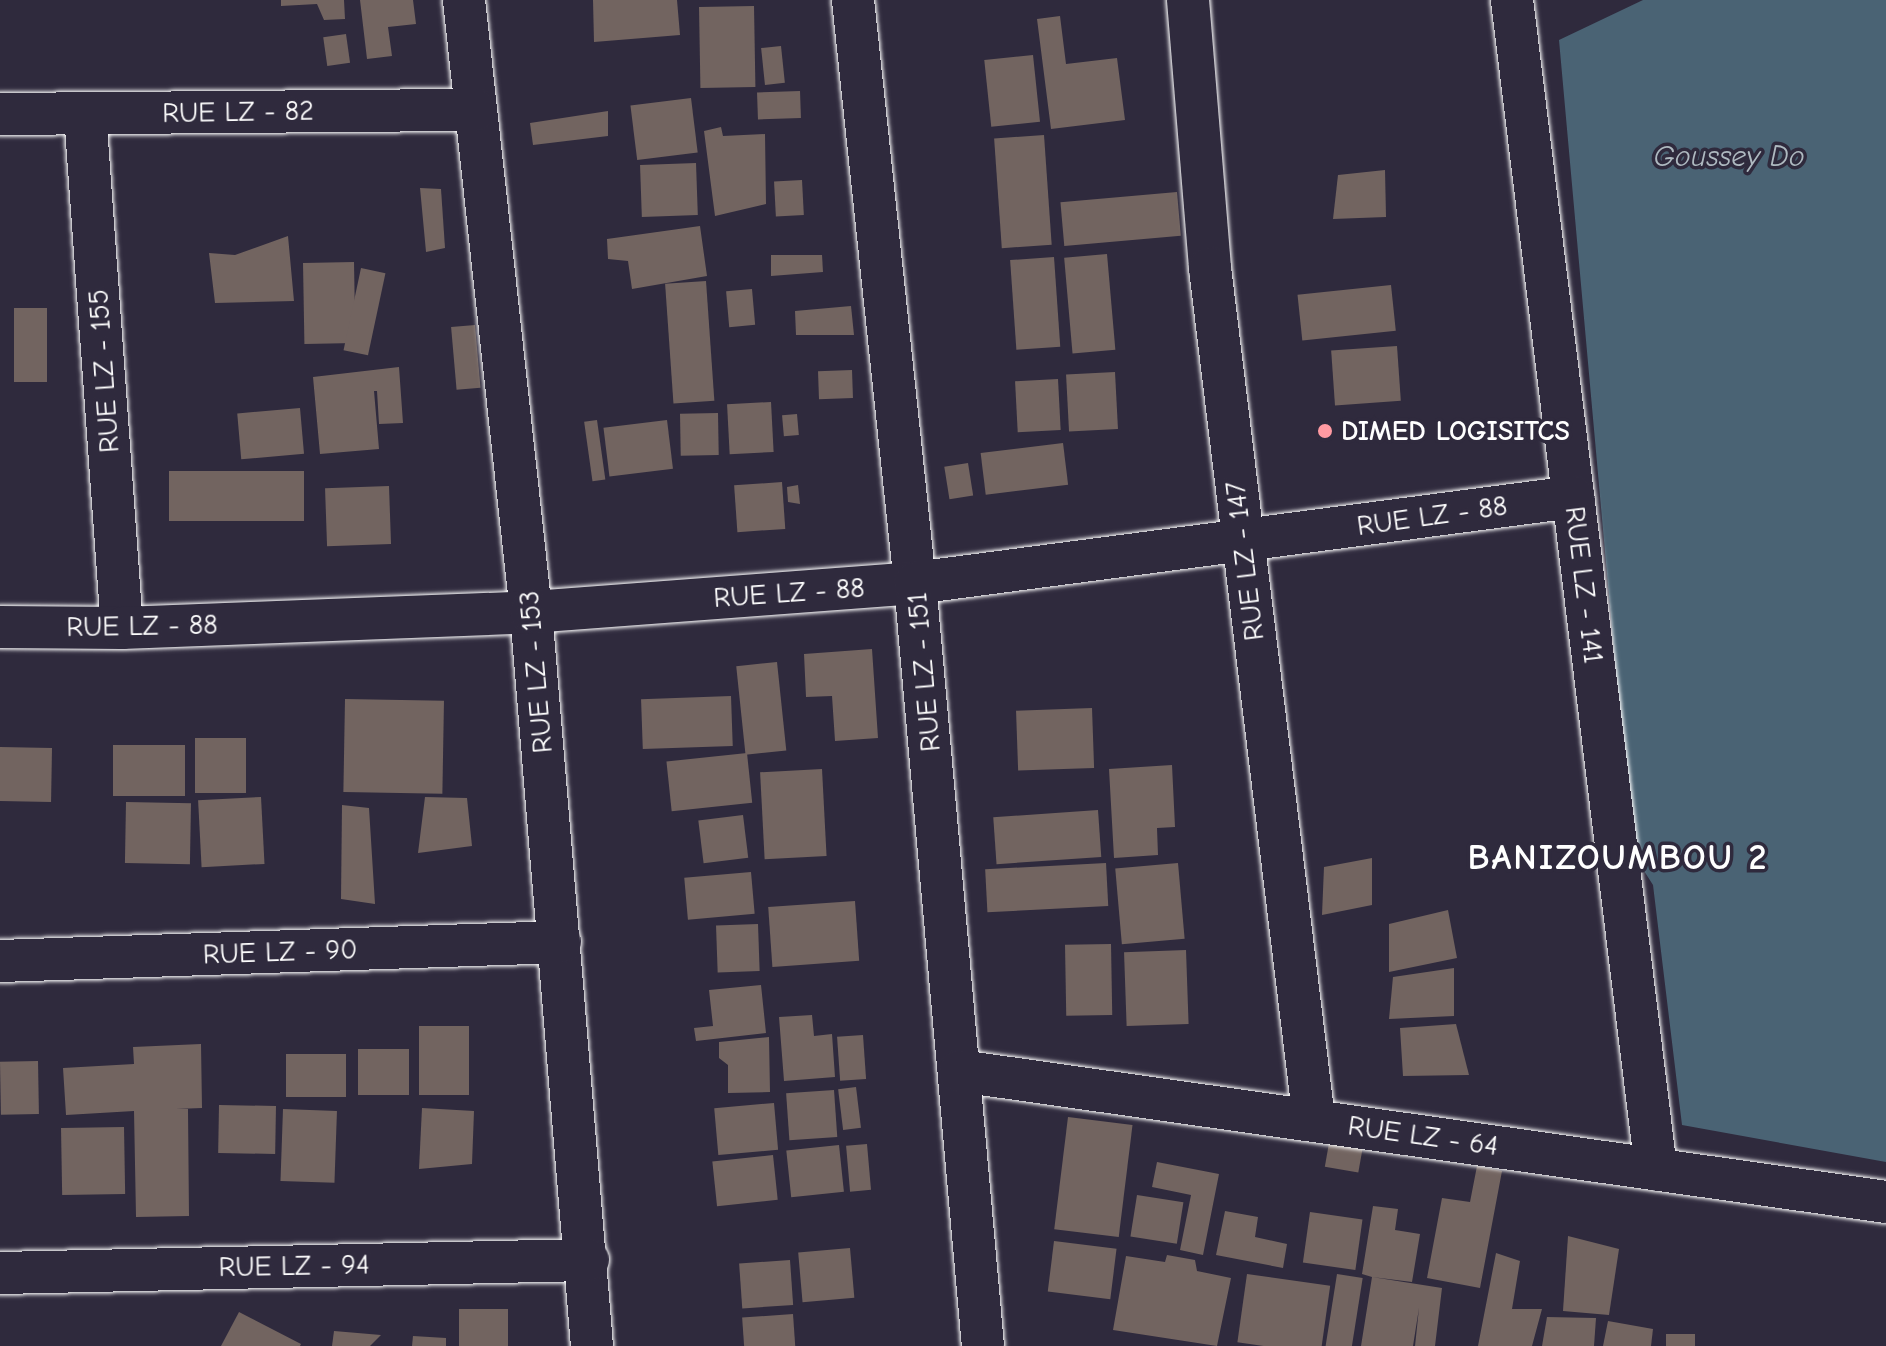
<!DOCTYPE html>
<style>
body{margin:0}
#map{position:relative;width:1886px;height:1346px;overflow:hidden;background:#2f2a3d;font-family:"Comic Neue",sans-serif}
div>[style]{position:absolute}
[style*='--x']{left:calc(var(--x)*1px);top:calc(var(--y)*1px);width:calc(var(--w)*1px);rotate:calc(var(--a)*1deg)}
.water>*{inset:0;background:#4a6374}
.building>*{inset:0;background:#726460;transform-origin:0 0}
.roads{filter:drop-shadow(0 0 2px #fff) drop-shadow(0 0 2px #fff)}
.street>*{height:42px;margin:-21px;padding:0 21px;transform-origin:21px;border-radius:21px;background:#2f2a3d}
.dots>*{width:22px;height:22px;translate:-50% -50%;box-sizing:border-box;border:4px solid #2f2a3d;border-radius:50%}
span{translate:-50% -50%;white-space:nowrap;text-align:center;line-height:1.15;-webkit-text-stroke:7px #2f2a3d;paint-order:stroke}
.street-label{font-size:28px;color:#fff}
.poi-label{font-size:28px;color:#fff;font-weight:700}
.left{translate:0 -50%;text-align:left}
.water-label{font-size:30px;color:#aeb9c0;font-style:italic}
.district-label{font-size:36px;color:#fff;font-weight:700;letter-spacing:2px}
</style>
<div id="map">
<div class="water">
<div style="clip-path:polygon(1643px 0,1886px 0,1886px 1162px,1682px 1125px,1653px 885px,1632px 852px,1559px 40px)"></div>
</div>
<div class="building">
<div style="clip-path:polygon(281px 0,344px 0,345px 19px,324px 20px,317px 4px,281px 6px)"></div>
<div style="clip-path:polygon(360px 0,413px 0,416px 24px,388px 27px,392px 56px,367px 59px)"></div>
<div style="clip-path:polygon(593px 0,677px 0,680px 35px,594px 42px)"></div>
<div style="left:754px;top:6px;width:81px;height:55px;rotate:89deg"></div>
<div style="clip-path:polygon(1060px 16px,1066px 64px,1117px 58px,1125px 120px,1051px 129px,1037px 19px)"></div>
<div style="left:346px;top:34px;width:29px;height:23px;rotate:82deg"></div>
<div style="left:781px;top:46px;width:37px;height:20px;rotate:84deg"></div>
<div style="left:1033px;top:55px;width:67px;height:49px;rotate:84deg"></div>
<div style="left:800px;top:91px;width:27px;height:43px;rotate:88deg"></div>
<div style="left:691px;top:98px;width:55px;height:61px;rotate:83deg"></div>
<div style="clip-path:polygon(608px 111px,608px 136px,533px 145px,530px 123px)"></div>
<div style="clip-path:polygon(721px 127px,723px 136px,765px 134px,766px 204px,715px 216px,704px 131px)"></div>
<div style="left:1044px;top:135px;width:110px;height:50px;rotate:86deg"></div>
<div style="left:696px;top:163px;width:52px;height:56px;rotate:88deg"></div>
<div style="clip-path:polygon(1385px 170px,1386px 217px,1333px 219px,1338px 175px)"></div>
<div style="left:802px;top:180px;width:35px;height:28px;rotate:87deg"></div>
<div style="clip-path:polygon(420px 188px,441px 189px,445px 248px,426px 252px)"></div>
<div style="left:1177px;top:192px;width:44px;height:117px;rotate:85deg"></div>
<div style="clip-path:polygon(700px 226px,707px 276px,632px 289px,628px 261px,608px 259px,607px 239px)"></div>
<div style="clip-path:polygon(288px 236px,294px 301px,215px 303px,209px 253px,235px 255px)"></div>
<div style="left:1107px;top:254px;width:96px;height:43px;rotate:85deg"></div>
<div style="clip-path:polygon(771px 255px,822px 255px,823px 272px,771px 276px)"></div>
<div style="left:1054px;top:257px;width:90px;height:44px;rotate:86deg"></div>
<div style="left:354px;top:262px;width:81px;height:51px;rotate:89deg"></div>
<div style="left:361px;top:268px;width:25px;height:84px;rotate:12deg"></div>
<div style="left:706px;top:281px;width:120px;height:41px;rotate:86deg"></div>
<div style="left:1391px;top:285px;width:46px;height:94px;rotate:84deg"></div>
<div style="left:752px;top:289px;width:36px;height:26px;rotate:85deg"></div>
<div style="clip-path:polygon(851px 306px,854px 335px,796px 335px,795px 311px)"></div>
<div style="left:14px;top:308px;width:33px;height:74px"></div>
<div style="left:475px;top:325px;width:63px;height:24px;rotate:85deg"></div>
<div style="left:1397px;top:346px;width:55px;height:66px;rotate:86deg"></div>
<div style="clip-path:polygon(399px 367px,403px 423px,379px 424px,377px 391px,374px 391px,379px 449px,320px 454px,313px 377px)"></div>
<div style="left:852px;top:370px;width:28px;height:34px;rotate:88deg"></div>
<div style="left:1115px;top:372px;width:57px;height:49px;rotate:87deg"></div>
<div style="left:1058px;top:379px;width:51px;height:43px;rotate:87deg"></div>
<div style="left:771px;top:402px;width:50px;height:44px;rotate:87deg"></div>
<div style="left:300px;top:408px;width:46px;height:63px;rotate:85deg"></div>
<div style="left:718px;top:413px;width:42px;height:38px;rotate:89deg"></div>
<div style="left:797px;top:414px;width:21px;height:15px;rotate:85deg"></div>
<div style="left:597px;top:420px;width:60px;height:13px;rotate:82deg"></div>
<div style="left:667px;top:420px;width:49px;height:64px;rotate:83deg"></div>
<div style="left:1063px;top:443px;width:42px;height:83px;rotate:83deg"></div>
<div style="left:968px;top:463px;width:33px;height:24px;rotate:81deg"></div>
<div style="left:304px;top:471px;width:50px;height:135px;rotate:90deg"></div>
<div style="left:782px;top:482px;width:47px;height:48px;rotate:86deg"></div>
<div style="clip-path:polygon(798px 485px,800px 504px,788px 502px,787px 487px)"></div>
<div style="left:389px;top:486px;width:58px;height:64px;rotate:88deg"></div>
<div style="clip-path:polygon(872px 649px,878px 738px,835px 741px,832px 696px,806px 697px,804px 654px)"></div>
<div style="left:777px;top:662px;width:89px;height:41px;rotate:84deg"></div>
<div style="left:731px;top:696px;width:50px;height:90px;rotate:88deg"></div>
<div style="left:345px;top:699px;width:99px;height:93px;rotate:1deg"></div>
<div style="left:1092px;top:708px;width:60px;height:76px;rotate:88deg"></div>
<div style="left:195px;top:738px;width:51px;height:55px"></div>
<div style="left:113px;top:745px;width:72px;height:51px"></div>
<div style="left:52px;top:748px;width:54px;height:52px;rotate:91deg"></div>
<div style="left:747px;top:753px;width:50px;height:81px;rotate:84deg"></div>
<div style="clip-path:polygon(1172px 765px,1175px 827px,1157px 828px,1158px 855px,1114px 858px,1109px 769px)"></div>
<div style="left:822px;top:769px;width:87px;height:62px;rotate:87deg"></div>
<div style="left:261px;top:797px;width:67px;height:63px;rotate:87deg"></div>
<div style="clip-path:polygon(425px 797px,467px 798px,472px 846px,418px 853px)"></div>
<div style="left:126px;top:802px;width:65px;height:61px;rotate:1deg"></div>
<div style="clip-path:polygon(342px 805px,369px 808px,375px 904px,341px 899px)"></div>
<div style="left:1098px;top:810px;width:47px;height:105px;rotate:86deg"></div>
<div style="left:743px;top:815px;width:43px;height:45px;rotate:83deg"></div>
<div style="clip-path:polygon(1372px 858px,1372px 905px,1322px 915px,1324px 867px)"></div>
<div style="left:1106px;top:863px;width:43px;height:121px;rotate:87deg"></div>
<div style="left:1178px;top:863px;width:76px;height:63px;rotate:85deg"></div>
<div style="left:751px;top:872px;width:42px;height:67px;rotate:85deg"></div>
<div style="left:855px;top:901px;width:60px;height:87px;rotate:86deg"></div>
<div style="clip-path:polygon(1448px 910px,1457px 958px,1389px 972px,1389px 924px)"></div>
<div style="left:758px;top:924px;width:47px;height:42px;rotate:88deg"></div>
<div style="left:1111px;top:944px;width:71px;height:46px;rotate:89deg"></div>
<div style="left:1186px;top:950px;width:74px;height:62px;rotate:88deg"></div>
<div style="clip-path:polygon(1454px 968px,1454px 1016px,1389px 1019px,1393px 977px)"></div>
<div style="clip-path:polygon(761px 985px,766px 1033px,696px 1041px,694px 1028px,713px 1026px,709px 990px)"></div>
<div style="clip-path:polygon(812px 1015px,814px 1036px,832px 1034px,835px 1077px,784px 1081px,779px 1017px)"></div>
<div style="clip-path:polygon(1456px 1024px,1469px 1075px,1403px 1076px,1400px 1028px)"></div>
<div style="left:419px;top:1026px;width:50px;height:69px"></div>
<div style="left:863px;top:1035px;width:44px;height:26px;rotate:86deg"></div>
<div style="clip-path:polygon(769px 1037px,770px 1092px,728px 1093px,728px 1065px,719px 1058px,719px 1042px)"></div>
<div style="clip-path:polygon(201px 1044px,202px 1108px,176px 1109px,188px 1109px,189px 1216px,136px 1217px,134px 1111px,66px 1115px,63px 1068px,134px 1064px,133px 1047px)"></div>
<div style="left:358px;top:1049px;width:51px;height:46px"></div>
<div style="left:286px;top:1054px;width:60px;height:43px"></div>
<div style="left:38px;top:1061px;width:53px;height:38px;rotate:89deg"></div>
<div style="left:856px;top:1087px;width:41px;height:18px;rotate:83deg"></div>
<div style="left:834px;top:1090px;width:47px;height:48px;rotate:86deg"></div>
<div style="left:774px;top:1103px;width:47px;height:60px;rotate:85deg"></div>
<div style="left:219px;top:1105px;width:57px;height:48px;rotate:1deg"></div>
<div style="clip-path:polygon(422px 1108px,474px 1111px,472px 1164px,419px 1169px)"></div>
<div style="left:283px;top:1109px;width:54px;height:72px;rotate:2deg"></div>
<div style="left:1068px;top:1117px;width:65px;height:113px;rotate:7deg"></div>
<div style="left:124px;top:1127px;width:67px;height:63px;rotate:89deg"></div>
<div style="left:1329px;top:1143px;width:34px;height:24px;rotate:10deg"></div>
<div style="left:867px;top:1144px;width:46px;height:21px;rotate:85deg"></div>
<div style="left:839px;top:1145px;width:47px;height:53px;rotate:84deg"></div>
<div style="left:773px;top:1155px;width:45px;height:61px;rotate:84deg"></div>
<div style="clip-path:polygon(1157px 1162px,1219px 1174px,1203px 1255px,1180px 1250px,1191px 1195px,1152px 1187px)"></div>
<div style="clip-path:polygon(1477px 1166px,1502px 1171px,1480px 1288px,1427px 1278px,1442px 1198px,1470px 1202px)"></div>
<div style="left:1137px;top:1195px;width:47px;height:42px;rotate:9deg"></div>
<div style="clip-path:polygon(1373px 1206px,1398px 1209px,1395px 1230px,1420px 1234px,1412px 1282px,1372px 1277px,1442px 1288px,1435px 1346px,1415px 1346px,1419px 1308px,1413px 1346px,1361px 1346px,1372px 1277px,1362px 1274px)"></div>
<div style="clip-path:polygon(1225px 1211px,1258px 1217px,1255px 1237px,1287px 1244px,1283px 1268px,1216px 1255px)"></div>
<div style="left:1310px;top:1212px;width:53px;height:51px;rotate:8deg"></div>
<div style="clip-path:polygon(1568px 1236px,1619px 1249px,1609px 1315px,1563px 1311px)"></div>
<div style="left:1054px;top:1241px;width:63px;height:51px;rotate:7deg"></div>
<div style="left:850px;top:1248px;width:50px;height:52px;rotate:85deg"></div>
<div style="clip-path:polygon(1496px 1253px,1520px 1261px,1512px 1309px,1542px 1309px,1532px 1346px,1478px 1346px)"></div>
<div style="clip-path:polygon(1167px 1255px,1195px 1260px,1197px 1271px,1231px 1278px,1217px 1346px,1113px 1330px,1126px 1256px,1165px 1262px)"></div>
<div style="left:790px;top:1260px;width:45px;height:51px;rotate:86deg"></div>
<div style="left:1247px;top:1274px;width:84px;height:69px;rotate:8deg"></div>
<div style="left:1337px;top:1274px;width:26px;height:73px;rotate:9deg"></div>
<div style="left:459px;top:1309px;width:49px;height:37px"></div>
<div style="clip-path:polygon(239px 1312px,301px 1344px,300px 1346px,221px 1346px)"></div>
<div style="left:793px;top:1314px;width:32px;height:51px;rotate:86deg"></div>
<div style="clip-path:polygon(1547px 1317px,1596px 1318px,1594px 1346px,1542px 1346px)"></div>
<div style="clip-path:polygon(1608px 1321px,1653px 1329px,1651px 1346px,1603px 1346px)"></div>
<div style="clip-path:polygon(334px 1331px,381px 1335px,370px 1346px,332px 1346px)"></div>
<div style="left:1666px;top:1334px;width:29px;height:12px"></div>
<div style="clip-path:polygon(413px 1336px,446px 1338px,446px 1346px,412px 1346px)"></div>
</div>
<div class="roads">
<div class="street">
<div style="--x:464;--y:0;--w:616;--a:83.75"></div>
<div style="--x:531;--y:612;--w:737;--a:85.25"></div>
<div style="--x:853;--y:0;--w:586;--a:83.93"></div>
<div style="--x:915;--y:583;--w:766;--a:84.91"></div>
<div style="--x:1188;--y:0;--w:269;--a:85.3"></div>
<div style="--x:1210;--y:268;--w:858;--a:83.04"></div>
<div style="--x:1512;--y:0;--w:1178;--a:82.98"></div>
<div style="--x:85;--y:113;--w:516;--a:85.89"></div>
<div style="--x:0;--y:114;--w:475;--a:-0.5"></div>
<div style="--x:0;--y:627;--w:122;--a:0.5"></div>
<div style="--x:122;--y:628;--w:409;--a:-2.2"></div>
<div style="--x:531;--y:612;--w:385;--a:-4.3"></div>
<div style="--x:915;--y:583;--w:664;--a:-7.45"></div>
<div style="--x:0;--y:961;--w:560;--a:-1.94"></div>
<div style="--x:960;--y:1071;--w:935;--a:8.05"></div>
<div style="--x:0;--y:1273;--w:588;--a:-1.27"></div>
</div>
</div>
<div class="dots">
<div style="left:1325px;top:431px;background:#ff9aa2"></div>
</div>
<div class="street-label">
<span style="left:238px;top:112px;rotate:-1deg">RUE LZ - 82</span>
<span style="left:104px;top:371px;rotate:-94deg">RUE LZ - 155</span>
<span style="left:1432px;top:516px;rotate:-8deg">RUE LZ - 88</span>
<span style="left:1245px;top:561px;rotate:-97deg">RUE LZ - 147</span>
<span style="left:1584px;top:585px;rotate:83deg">RUE LZ - 141</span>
<span style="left:789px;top:593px;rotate:-4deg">RUE LZ - 88</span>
<span style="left:142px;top:626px;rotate:-1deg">RUE LZ - 88</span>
<span style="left:536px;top:672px;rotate:-95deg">RUE LZ - 153</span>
<span style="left:924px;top:672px;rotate:-95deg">RUE LZ - 151</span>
<span style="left:280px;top:952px;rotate:-2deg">RUE LZ - 90</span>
<span style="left:1423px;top:1136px;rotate:8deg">RUE LZ - 64</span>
<span style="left:294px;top:1266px;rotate:-1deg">RUE LZ - 94</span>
</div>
<div class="poi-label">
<span class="left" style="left:1341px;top:431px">DIMED LOGISITCS</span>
</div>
<div class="water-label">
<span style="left:1729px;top:157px">Goussey Do</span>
</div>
<div class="district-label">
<span style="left:1618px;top:858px">BANIZOUMBOU 2</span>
</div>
</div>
